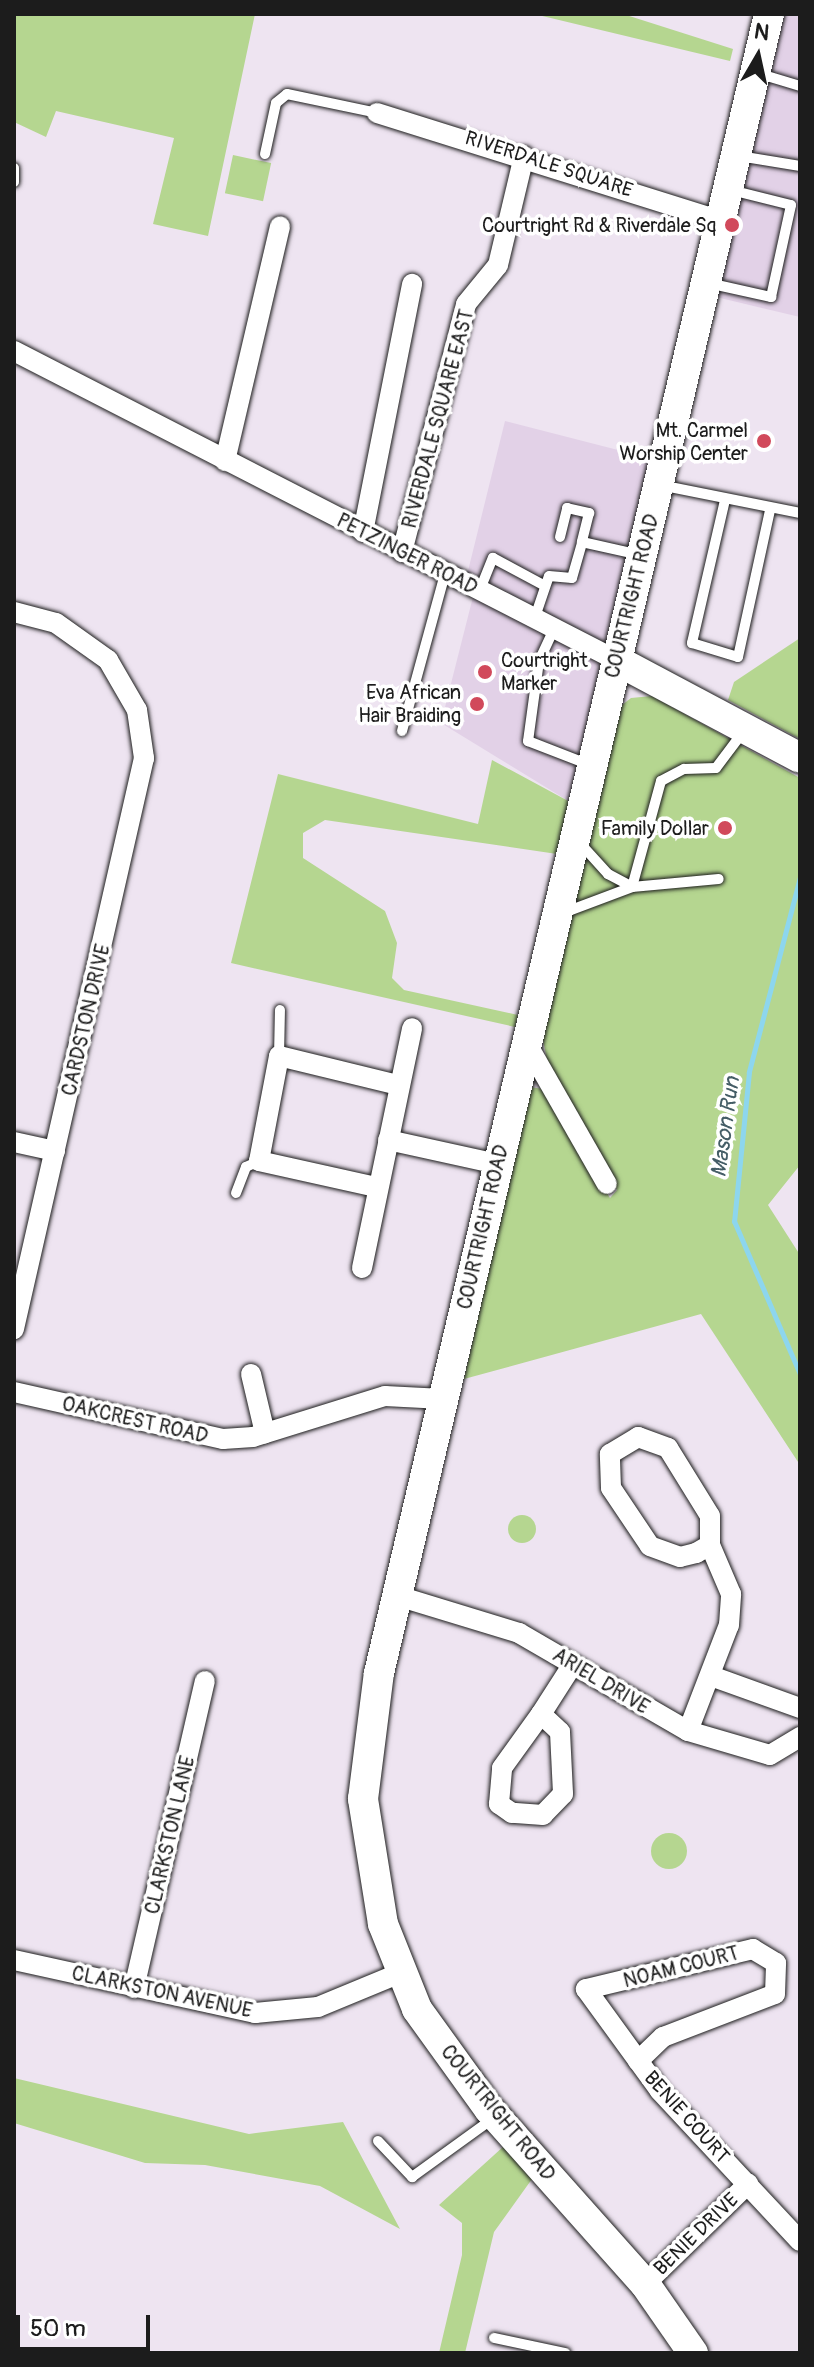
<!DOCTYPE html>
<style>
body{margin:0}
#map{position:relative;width:814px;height:2367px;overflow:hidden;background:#eee4f1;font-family:Pangolin,sans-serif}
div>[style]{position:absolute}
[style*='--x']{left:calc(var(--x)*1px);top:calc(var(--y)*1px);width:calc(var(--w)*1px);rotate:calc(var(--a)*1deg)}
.built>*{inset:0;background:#e2d1e7}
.green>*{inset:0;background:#b5d690;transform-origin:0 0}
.round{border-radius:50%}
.stream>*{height:5px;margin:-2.5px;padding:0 2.5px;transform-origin:2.5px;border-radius:2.5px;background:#8dd6ee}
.roads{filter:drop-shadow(0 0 2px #1c1c1c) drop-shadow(0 0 2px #1c1c1c)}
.lane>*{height:10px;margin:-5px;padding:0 5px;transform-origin:5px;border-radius:5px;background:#fff}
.street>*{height:20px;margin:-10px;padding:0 10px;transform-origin:10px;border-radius:10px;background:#fff}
.secondary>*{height:30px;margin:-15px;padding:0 15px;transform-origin:15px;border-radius:15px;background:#fff}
.dots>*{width:22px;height:22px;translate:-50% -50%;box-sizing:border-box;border:4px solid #fff;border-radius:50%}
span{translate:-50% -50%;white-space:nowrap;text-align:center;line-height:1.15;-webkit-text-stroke:7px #fff;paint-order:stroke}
.street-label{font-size:20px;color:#1c1c1c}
.poi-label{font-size:20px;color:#1c1c1c}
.right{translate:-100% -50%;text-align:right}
.left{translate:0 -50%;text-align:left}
.water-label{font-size:22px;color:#445d66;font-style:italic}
.frame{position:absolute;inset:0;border:16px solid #1c1c1c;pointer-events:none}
.north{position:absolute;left:718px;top:16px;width:80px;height:80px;-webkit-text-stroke:6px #fff;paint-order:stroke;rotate:9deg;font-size:22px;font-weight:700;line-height:32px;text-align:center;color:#1c1c1c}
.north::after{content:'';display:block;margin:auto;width:28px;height:36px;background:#1c1c1c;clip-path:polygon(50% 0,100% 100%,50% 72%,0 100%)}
.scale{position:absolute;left:16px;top:2315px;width:134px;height:36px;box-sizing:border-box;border:4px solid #1c1c1c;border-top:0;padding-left:10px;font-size:24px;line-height:28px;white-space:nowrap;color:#1c1c1c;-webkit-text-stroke:6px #fff;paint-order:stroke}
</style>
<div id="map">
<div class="built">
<div style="clip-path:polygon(777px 14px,800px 14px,800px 317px,712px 296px)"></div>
<div style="clip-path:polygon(505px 421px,653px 459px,570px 802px,441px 723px,477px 581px,467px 575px)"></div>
</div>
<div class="green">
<div style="clip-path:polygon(14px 14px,255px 14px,208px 236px,153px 224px,174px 138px,56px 111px,46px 137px,14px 122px)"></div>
<div style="clip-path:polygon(534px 14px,623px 14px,733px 49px,730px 61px)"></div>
<div style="left:233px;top:155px;width:39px;height:39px;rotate:12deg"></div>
<div style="clip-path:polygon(800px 638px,800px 739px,728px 700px,734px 682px)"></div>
<div style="clip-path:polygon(652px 696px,800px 778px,800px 1165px,768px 1205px,800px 1255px,800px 1465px,701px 1314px,464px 1379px,530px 1087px,543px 1089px,610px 1198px,617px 1190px,549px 1070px,540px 1025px,617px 709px,631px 698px)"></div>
<div style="clip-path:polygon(492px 760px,570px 802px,557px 854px,325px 820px,303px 833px,303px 858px,385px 911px,397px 943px,392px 978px,404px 990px,518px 1015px,515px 1027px,231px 963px,278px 774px,478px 824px)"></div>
<div class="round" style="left:508px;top:1515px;width:28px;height:28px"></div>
<div class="round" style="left:651px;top:1833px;width:36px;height:36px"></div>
<div style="clip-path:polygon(14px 2078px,249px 2134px,343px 2122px,400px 2229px,320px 2186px,205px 2165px,145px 2163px,14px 2123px)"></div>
<div style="clip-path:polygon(504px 2146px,532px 2179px,494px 2232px,465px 2353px,439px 2353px,462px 2255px,462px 2223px,439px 2205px)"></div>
</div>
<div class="stream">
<div style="--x:800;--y:877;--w:202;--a:104.7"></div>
<div style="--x:749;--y:1072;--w:150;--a:95.7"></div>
<div style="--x:734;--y:1221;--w:167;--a:66.7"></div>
</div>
<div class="roads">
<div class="lane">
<div style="--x:757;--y:73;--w:45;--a:16.8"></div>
<div style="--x:265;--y:154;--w:52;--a:-77.8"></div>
<div style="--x:276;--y:103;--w:14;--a:-39"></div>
<div style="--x:287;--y:94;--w:92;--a:11.9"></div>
<div style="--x:739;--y:156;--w:62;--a:9.3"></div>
<div style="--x:14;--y:168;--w:14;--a:90"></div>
<div style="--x:708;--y:283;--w:65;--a:12.5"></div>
<div style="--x:771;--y:297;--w:94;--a:-77.7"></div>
<div style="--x:791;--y:205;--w:62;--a:-166"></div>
<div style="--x:660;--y:485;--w:143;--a:11.3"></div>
<div style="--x:725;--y:500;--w:147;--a:103"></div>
<div style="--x:692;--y:643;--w:48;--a:16.9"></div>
<div style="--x:738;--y:657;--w:150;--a:-77.7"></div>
<div style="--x:560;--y:537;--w:30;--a:-76"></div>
<div style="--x:567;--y:508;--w:23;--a:13"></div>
<div style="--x:589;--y:513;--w:30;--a:104"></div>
<div style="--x:479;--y:592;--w:37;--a:-68"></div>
<div style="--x:493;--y:558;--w:59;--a:28.3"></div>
<div style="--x:534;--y:620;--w:46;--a:-71.2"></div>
<div style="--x:549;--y:576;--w:23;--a:5"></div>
<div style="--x:572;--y:578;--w:37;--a:-74"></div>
<div style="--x:582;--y:542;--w:59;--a:12.6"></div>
<div style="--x:554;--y:629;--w:35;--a:115"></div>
<div style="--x:539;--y:661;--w:81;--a:97.8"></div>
<div style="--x:528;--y:741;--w:66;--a:21.2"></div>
<div style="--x:402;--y:731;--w:163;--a:-74.7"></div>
<div style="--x:579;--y:842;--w:43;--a:47.8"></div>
<div style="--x:608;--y:874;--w:27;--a:28"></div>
<div style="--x:632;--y:887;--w:110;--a:-74.7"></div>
<div style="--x:661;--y:781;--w:26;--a:-28"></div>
<div style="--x:684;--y:769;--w:32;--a:-2"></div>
<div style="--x:716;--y:768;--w:45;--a:-53.1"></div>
<div style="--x:563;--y:913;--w:74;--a:-20.6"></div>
<div style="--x:632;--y:887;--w:87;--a:-5.3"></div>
<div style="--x:279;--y:1056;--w:46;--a:-88.8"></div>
<div style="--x:236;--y:1193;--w:28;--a:-69"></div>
<div style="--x:246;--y:1167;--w:14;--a:-25"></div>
<div style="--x:378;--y:2141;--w:50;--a:46.6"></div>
<div style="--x:412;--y:2177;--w:99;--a:-35.9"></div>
<div style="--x:494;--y:2338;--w:73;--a:11.9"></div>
</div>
<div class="street">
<div style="--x:377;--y:113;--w:361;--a:17.4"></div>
<div style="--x:14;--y:351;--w:677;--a:27.17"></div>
<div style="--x:225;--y:461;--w:241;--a:-76.8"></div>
<div style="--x:363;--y:532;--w:253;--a:-78.8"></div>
<div style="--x:402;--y:552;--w:256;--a:-75.5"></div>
<div style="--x:466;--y:304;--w:50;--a:-50.6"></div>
<div style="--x:498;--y:265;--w:112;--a:-76.6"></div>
<div style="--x:14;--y:612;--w:43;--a:14.7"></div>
<div style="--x:56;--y:623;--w:64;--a:35.4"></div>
<div style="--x:108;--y:660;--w:58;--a:59.9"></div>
<div style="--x:137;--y:710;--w:49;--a:81.7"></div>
<div style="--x:144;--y:758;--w:586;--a:102.83"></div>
<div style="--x:527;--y:1044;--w:161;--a:60.3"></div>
<div style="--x:388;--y:1140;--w:112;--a:12.4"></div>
<div style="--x:14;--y:1142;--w:42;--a:12.4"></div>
<div style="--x:376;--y:1187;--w:120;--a:-167.5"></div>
<div style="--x:259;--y:1161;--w:107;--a:-79.2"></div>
<div style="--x:279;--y:1056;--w:122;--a:13.7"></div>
<div style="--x:362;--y:1268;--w:245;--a:-78.2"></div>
<div style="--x:251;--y:1374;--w:61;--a:76.7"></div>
<div style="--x:14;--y:1392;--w:214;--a:12.7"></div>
<div style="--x:223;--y:1439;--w:30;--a:-4"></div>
<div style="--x:253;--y:1437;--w:138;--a:-17.3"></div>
<div style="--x:385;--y:1396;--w:58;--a:3"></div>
<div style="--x:638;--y:1437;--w:32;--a:20"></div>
<div style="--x:668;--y:1448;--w:80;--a:58.3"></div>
<div style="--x:710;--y:1516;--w:29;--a:90"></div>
<div style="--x:710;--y:1545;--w:16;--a:150"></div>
<div style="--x:696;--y:1553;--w:16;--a:166"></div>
<div style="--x:680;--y:1557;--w:32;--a:-160"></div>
<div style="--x:650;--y:1546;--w:70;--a:-123.9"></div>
<div style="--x:611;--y:1488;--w:34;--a:-92"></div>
<div style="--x:610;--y:1454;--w:33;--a:-31"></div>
<div style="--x:398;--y:1596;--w:127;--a:17"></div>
<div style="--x:519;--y:1633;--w:195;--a:30.1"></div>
<div style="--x:688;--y:1731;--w:85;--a:16.3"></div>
<div style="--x:770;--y:1755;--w:35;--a:-31"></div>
<div style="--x:711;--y:1676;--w:95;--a:19.8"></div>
<div style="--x:541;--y:1714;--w:26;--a:43"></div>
<div style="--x:560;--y:1732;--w:62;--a:87.2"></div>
<div style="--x:563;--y:1794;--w:29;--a:134"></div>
<div style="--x:543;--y:1815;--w:31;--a:-176"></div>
<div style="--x:512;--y:1813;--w:16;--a:-145"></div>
<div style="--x:499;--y:1804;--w:36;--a:-85"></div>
<div style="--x:502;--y:1768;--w:67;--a:-54.2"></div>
<div style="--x:541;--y:1714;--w:59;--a:-57.4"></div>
<div style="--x:688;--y:1731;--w:114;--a:-68.9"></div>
<div style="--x:729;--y:1625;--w:31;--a:-86"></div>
<div style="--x:731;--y:1594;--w:53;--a:-113.2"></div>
<div style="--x:14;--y:1960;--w:247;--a:12.4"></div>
<div style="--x:255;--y:2013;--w:63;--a:-5.4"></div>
<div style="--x:318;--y:2007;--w:89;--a:-22.5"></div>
<div style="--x:134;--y:1988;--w:315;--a:-77"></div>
<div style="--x:638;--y:2061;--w:35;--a:-44"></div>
<div style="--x:663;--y:2037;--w:120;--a:-21"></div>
<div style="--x:775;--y:1994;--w:31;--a:-88"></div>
<div style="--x:776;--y:1963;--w:27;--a:-149"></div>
<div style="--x:753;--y:1949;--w:172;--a:166.5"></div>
<div style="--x:586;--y:1989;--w:126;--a:54"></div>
<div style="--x:660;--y:2091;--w:205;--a:47"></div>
<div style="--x:645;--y:2284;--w:144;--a:-44.2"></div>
</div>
<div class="secondary">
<div style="--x:616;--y:660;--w:208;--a:28"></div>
<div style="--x:693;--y:2353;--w:84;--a:-124.8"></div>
<div style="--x:645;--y:2284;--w:234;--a:-131.7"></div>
<div style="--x:489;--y:2109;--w:123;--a:-125.8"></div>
<div style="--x:417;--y:2009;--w:92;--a:-111.8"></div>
<div style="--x:383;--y:1924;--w:127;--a:-99.1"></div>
<div style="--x:363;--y:1799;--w:127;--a:-82.8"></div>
<div style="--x:379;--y:1673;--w:1704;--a:-76.77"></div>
</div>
</div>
<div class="dots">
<div style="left:732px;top:225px;background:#d1495b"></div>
<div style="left:764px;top:441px;background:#d1495b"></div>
<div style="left:485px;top:672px;background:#d1495b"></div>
<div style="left:477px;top:704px;background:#d1495b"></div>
<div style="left:725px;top:828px;background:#d1495b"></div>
</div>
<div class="street-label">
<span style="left:549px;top:164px;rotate:18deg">RIVERDALE SQUARE</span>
<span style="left:438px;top:419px;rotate:-75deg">RIVERDALE SQUARE EAST</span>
<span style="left:407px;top:554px;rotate:27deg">PETZINGER ROAD</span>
<span style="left:632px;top:596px;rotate:-76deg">COURTRIGHT ROAD</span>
<span style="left:86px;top:1020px;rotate:-77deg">CARDSTON DRIVE</span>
<span style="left:483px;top:1227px;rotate:-77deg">COURTRIGHT ROAD</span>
<span style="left:135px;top:1420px;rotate:13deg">OAKCREST ROAD</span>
<span style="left:601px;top:1681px;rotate:31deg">ARIEL DRIVE</span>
<span style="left:170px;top:1835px;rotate:-77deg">CLARKSTON LANE</span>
<span style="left:681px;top:1967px;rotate:-14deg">NOAM COURT</span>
<span style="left:162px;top:1992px;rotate:12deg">CLARKSTON AVENUE</span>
<span style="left:498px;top:2113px;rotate:51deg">COURTRIGHT ROAD</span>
<span style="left:687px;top:2117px;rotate:48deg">BENIE COURT</span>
<span style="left:696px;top:2234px;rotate:-44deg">BENIE DRIVE</span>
</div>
<div class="poi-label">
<span class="right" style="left:716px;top:225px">Courtright Rd &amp; Riverdale Sq</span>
<span class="right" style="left:748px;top:442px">Mt. Carmel<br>Worship Center</span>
<span class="left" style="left:501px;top:672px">Courtright<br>Marker</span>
<span class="right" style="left:461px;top:704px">Eva African<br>Hair Braiding</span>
<span class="right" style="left:709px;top:828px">Family Dollar</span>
</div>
<div class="water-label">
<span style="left:726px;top:1127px;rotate:-82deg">Mason Run</span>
</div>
<div class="frame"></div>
<div class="north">N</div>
<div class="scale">50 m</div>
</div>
